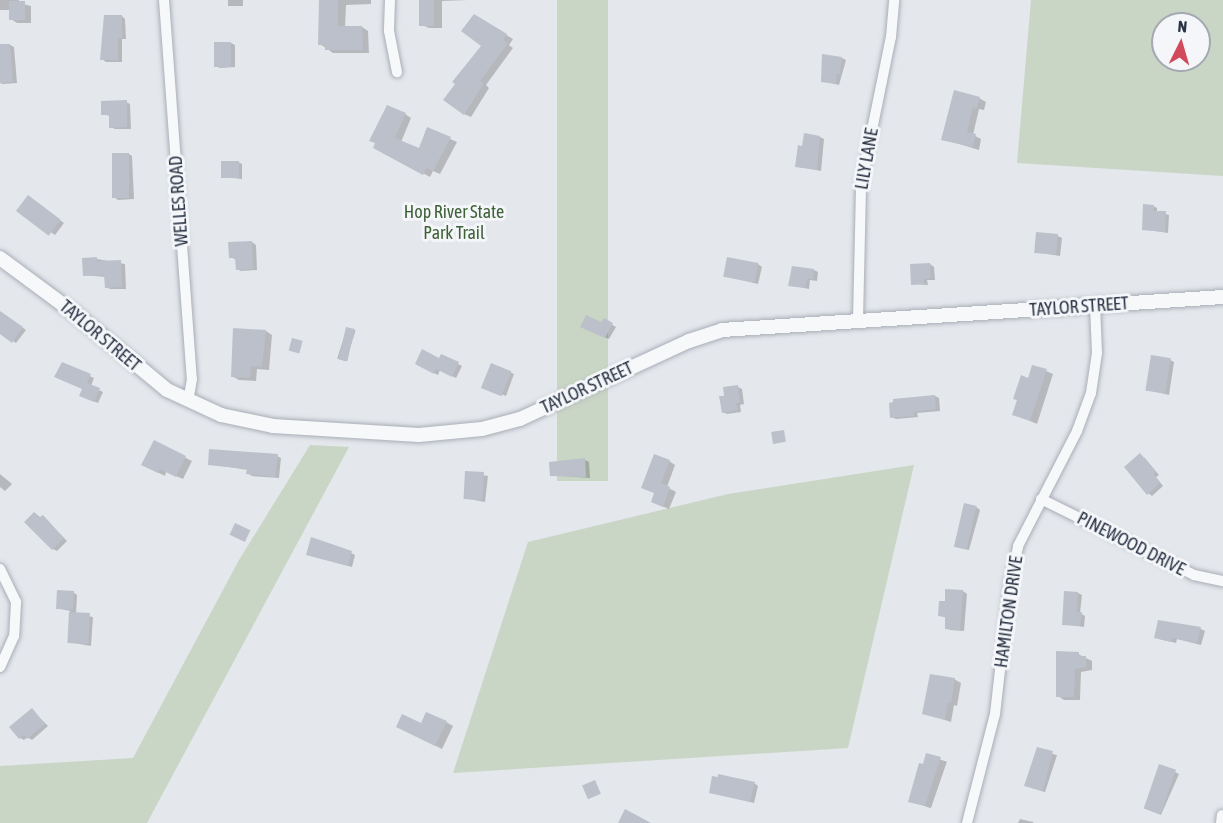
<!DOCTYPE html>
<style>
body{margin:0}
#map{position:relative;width:1223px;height:823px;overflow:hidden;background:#e4e7ec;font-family:"Asap Condensed",sans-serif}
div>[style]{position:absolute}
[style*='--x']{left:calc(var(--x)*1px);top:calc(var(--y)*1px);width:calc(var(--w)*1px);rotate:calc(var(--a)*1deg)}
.green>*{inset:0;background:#c9d6c5;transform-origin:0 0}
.shadow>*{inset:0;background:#0003;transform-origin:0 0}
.building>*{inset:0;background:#bbc0ca;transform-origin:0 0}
.roads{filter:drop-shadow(0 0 2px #a9aeb7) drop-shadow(0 0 2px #a9aeb7)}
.minor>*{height:10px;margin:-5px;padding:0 5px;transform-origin:5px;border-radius:5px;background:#f7f8fa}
.tertiary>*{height:14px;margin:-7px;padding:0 7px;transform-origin:7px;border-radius:7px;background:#f7f8fa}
span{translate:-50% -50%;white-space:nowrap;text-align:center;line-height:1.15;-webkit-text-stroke:6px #f4f6f9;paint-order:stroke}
.street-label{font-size:18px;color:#2b3445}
.park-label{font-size:18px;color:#3f6138}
.north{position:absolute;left:1151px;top:12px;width:60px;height:60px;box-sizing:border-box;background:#f4f6f9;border:2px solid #a4a8b1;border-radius:50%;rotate:5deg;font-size:16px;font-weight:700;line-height:24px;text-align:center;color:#2b3445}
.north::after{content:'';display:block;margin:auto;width:21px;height:27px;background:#d1495b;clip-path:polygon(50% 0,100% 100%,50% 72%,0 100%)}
</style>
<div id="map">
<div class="green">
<div style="left:557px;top:0;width:51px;height:481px"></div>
<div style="clip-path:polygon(evenodd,1031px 0,1223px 0,1223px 176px,1017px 163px,1031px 0,1163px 24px,1199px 24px,1199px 60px,1163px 60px,1163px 24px)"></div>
<div style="clip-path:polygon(310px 445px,349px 447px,147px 823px,0 823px,0 766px,133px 758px,239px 560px)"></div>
<div style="clip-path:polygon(914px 465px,848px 748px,453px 773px,528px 542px,728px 494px)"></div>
</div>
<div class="shadow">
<div style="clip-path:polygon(0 0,19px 0,19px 3px,31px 6px,31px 23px,17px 23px,11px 19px,11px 10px,0 10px)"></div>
<div style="left:228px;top:0;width:15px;height:6px"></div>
<div style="clip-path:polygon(320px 0,371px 0,371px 4px,346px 5px,345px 28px,362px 27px,368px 31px,369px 53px,333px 53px,320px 44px)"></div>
<div style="clip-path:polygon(419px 0,468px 0,442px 1px,442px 28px,429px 28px,422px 25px)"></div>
<div style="clip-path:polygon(474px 15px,513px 39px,509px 45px,513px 48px,486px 85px,489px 88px,471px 117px,464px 114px,457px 84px,484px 46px)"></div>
<div style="clip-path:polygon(122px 16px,125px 19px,126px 39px,122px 39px,122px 62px,106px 62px,102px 59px)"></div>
<div style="clip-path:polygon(231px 43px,235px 45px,235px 67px,220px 68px,216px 66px)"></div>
<div style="clip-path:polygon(10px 45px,14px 47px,17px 83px,3px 84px,0 83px,0 46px)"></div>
<div style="clip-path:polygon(842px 58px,846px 60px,839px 85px,823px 81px)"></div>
<div style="clip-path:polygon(979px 98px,986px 102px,984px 110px,979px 109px,973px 135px,981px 139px,979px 150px,943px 139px)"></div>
<div style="clip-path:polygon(126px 102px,130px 104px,131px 129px,115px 129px,111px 127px,110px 116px,103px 114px)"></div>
<div style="clip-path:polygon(405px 114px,411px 118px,401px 142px,419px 150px,428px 129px,457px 142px,440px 174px,433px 171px,430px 177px,375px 147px)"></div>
<div style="clip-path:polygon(820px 137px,824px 139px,821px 171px,797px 166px,803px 148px)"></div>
<div style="clip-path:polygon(129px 154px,132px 156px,134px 199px,118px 200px,114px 197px)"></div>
<div style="clip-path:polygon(238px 162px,242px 164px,242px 179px,222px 177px)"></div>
<div style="clip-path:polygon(32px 200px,64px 223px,55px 235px,45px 228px)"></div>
<div style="clip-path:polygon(1153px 206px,1157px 208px,1157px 212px,1169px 215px,1168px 233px,1143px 229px)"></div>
<div style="clip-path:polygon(1058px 236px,1062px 238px,1060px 256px,1035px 252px)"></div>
<div style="clip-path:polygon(252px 242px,256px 245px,257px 270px,241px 271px,237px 269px,237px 260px,230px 257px)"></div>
<div style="clip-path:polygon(97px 259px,125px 264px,126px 289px,110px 289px,106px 287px,106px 277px,84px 275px,83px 260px)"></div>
<div style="clip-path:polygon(758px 264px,762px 267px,758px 284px,725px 276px)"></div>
<div style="clip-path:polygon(930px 264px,934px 267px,935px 280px,927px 280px,928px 285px,913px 284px)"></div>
<div style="clip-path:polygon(814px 270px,818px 272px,817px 281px,810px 280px,809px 289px,790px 285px)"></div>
<div style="clip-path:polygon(1px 313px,26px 330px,16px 343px,0 332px)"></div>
<div style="clip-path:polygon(604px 320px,616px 327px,609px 339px,585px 329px,602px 324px)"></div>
<div style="left:347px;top:328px;width:9px;height:32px;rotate:18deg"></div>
<div style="clip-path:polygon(266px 331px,272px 335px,269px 370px,257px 369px,256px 381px,239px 380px,232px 376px)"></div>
<div style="clip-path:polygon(442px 356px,462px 366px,456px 378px,440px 370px,438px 375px,417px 364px,440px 360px)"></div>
<div style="clip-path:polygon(1170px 360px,1174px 362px,1169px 395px,1149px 390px)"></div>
<div style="clip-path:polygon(63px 364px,94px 378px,91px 386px,103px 392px,98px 403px,85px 398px,84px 389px)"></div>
<div style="clip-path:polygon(1046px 371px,1053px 374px,1037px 424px,1014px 414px,1029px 380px)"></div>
<div style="clip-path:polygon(510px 372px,514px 374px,506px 396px,487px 389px)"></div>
<div style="clip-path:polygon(738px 387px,742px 389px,744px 404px,740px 405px,741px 412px,727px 414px,723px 412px)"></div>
<div style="clip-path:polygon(935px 396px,939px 398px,940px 411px,917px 413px,918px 417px,896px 419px,892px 417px)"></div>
<div style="clip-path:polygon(154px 442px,192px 461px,183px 479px,166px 472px,165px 476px,149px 468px)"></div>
<div style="clip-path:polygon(277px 456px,281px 458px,279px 478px,252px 476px,248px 473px,248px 470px,209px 464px)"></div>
<div style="clip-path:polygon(1144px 457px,1159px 475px,1156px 477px,1163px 486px,1152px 496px,1148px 493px)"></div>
<div style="clip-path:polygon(585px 460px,589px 462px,590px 478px,551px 475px,551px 463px)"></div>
<div style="clip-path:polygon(669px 461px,675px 465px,667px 487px,676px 492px,669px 509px,652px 502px)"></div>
<div style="clip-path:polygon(466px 472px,488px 476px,485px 502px,464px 498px)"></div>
<div style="clip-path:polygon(0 474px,12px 484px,5px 491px,0 487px)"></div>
<div style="clip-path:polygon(976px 507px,980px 510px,969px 550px,958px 547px)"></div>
<div style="clip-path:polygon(43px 517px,67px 541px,57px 551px,53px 549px,41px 519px)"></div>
<div style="clip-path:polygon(351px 553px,355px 555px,352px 567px,312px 556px)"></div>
<div style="clip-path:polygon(963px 591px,967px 594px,964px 631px,950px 630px,946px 628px,947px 618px,939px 615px,946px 603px)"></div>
<div style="clip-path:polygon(73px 592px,77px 595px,76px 614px,93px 617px,91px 646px,68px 642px,70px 611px,57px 608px)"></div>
<div style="clip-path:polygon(1078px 593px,1082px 595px,1080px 613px,1085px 616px,1084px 627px,1063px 624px)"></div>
<div style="clip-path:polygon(1159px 621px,1201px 629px,1205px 631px,1201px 645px,1177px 639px,1176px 643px,1159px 639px,1155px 637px)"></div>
<div style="clip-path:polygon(1078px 654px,1092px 661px,1092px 670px,1081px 672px,1080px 700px,1064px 700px,1058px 696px)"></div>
<div style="clip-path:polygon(954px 679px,961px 683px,957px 706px,954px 705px,951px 722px,924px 713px)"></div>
<div style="clip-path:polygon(32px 710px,48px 726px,32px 740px,27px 737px,24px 740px,20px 738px)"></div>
<div style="clip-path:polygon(446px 722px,453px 726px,442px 749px,404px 730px)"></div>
<div style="left:1038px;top:749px;width:20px;height:39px;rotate:18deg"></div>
<div style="left:927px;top:755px;width:21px;height:49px;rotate:19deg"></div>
<div style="clip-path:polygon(1175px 772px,1179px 774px,1161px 815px,1146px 809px)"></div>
<div style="clip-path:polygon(754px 783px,758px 786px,754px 803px,710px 792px)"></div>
<div style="clip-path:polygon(1020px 819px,1033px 822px,1034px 823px,1018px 823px)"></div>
</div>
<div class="building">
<div style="clip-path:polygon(319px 0,338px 0,338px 26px,362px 26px,363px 50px,325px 50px,325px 45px,318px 45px)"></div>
<div style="left:419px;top:0;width:15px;height:26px"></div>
<div style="left:9px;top:1px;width:16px;height:19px"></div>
<div style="clip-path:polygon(474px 14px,507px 34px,503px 40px,508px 43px,480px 81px,484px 83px,464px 115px,443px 100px,455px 84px,452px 82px,481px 46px,461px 31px)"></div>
<div style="clip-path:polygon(104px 15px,122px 15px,122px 38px,118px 38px,118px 60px,100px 60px)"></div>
<div style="left:214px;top:42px;width:17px;height:25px"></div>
<div style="clip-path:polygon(0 44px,10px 44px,13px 82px,0 83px)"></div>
<div style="clip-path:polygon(822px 54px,842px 57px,840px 74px,837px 74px,836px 84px,821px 82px)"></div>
<div style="clip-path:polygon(954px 90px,980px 97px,977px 108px,973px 107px,967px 132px,976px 134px,972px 147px,941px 140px)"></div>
<div style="clip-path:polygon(127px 100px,127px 127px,109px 128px,109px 115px,101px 115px,101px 101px)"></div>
<div style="clip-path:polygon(387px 105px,406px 113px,395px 138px,419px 148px,427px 127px,451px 137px,433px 171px,426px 168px,423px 175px,373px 148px,375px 143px,369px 141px)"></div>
<div style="clip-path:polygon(804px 133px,820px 136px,817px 170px,795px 167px,798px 145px,802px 146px)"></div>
<div style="left:112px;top:153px;width:17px;height:45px"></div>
<div style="left:221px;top:161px;width:18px;height:17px"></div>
<div style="left:28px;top:195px;width:41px;height:20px;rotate:37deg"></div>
<div style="clip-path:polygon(1143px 204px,1154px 205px,1153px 211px,1166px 211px,1165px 232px,1142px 230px)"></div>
<div style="left:1036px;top:232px;width:22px;height:21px;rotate:5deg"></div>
<div style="clip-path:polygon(252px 241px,253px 269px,236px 270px,235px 258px,229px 258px,228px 242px)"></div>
<div style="clip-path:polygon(97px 257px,97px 261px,121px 260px,122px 287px,105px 288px,104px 275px,83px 276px,82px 258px)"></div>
<div style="left:727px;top:257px;width:32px;height:20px;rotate:11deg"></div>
<div style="clip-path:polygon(930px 263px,931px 278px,924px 279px,924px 284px,911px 285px,910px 264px)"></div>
<div style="clip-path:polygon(792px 266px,814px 269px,813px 279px,807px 279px,805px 288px,788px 286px)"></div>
<div style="clip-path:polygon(0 311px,23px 327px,12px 343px,0 334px)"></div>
<div style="clip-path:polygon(586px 315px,601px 322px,604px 318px,613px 323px,605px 338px,580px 327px)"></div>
<div style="left:346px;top:327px;width:9px;height:33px;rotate:13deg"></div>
<div style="clip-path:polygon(233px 328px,266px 330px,262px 367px,251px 366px,250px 378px,231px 377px)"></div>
<div style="left:292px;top:338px;width:11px;height:13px;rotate:15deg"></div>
<div style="clip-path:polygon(422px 349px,439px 358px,441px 354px,459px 362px,452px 377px,436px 369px,434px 374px,415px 364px)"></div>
<div style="left:1151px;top:355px;width:20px;height:36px;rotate:9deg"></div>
<div style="clip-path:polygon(62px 362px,91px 374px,87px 383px,100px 388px,94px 402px,79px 396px,82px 389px,54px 377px)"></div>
<div style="left:491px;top:363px;width:22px;height:27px;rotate:22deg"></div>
<div style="clip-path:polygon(1032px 365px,1047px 369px,1030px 421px,1012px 415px,1017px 400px,1013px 399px,1021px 375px,1028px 378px)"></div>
<div style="clip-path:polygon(738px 385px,740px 403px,736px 403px,738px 410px,722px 413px,719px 396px,724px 396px,723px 387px)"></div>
<div style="clip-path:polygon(935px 395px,936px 409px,914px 412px,914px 416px,890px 418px,889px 403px,893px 402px,893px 399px)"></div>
<div style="left:784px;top:430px;width:12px;height:13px;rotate:81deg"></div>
<div style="clip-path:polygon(154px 440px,186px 456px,176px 477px,160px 469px,158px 473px,141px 465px)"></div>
<div style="clip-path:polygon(209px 449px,278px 454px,275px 477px,246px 474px,247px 469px,208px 465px)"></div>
<div style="clip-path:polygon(1140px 453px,1156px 472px,1153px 474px,1160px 483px,1147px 495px,1124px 467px)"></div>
<div style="clip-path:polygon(654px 454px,670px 460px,661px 483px,670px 487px,663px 507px,651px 502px,654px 493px,641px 488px)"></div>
<div style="clip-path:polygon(585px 458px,586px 477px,550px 476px,549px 462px)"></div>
<div style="left:465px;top:471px;width:19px;height:28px;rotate:3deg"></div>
<div style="left:964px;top:503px;width:13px;height:45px;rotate:13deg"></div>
<div style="clip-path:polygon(34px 512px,40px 517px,43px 515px,64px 538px,52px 550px,24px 522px)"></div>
<div style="left:235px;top:523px;width:17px;height:13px;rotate:25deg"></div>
<div style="clip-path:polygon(311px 537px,352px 551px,348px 566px,306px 555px)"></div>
<div style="clip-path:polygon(945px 589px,963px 590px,960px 630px,945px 629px,945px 617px,938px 616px,939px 601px,945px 601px)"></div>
<div style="left:57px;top:590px;width:17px;height:19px;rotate:3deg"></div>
<div style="clip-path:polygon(1064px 591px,1078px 592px,1077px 612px,1082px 612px,1080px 626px,1062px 625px)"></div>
<div style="left:69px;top:612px;width:21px;height:31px;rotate:3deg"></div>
<div style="clip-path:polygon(1158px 620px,1201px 627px,1197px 643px,1173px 638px,1172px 642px,1154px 638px)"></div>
<div style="clip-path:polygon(1056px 651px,1079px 652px,1079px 656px,1086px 656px,1086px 667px,1075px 669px,1074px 697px,1056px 697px)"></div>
<div style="clip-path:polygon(930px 674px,955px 678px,951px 703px,948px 702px,945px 720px,922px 714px)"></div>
<div style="clip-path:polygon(32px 708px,45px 724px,27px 739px,24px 735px,19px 739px,9px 727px)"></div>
<div style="clip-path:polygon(426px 712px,447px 721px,435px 746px,396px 727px,402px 714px,421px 723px)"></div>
<div style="clip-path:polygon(1037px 747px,1053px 751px,1043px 791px,1024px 786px)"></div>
<div style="clip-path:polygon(926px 753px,941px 757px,925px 806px,908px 802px,919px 763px,923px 764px)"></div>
<div style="left:1159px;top:764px;width:18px;height:47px;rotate:19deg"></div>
<div style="clip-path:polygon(718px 774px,755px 782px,750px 802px,709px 793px,712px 776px,718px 777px)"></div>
<div style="left:595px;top:780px;width:15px;height:14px;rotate:67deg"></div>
<div style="clip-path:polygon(625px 809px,651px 823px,618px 823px)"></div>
</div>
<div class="roads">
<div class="minor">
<div style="--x:164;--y:0;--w:380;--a:85.8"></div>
<div style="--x:192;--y:379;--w:22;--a:100"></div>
<div style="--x:390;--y:0;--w:31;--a:92"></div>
<div style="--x:389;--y:31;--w:42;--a:79"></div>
<div style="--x:858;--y:320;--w:136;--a:-88.7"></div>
<div style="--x:861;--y:184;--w:150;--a:-78.5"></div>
<div style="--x:891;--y:37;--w:37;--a:-85"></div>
<div style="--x:1041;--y:499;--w:171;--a:26.4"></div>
<div style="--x:1194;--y:575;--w:30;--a:12"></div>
<div style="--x:0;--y:569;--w:37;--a:64"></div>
<div style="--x:16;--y:602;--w:34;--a:93"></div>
<div style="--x:14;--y:636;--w:34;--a:114"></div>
<div style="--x:967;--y:823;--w:113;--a:-75.6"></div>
<div style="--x:995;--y:714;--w:133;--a:-83.5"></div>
<div style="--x:1010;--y:582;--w:37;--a:-77"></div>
<div style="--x:1018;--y:546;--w:129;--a:-62.8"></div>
<div style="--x:1077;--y:431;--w:40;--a:-69.8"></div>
<div style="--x:1091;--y:393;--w:40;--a:-81.5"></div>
<div style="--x:1097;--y:353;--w:47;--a:-92.4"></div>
<div style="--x:1221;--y:823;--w:8;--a:-83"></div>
</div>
<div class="tertiary">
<div style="--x:0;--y:258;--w:91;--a:36.5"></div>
<div style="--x:73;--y:312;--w:122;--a:39.7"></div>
<div style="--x:167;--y:390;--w:60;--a:24.8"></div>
<div style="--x:221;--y:415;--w:53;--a:11.9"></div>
<div style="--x:273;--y:426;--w:146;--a:3.5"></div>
<div style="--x:419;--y:435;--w:63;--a:-5.4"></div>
<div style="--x:482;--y:429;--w:39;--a:-15"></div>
<div style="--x:520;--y:419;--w:186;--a:-24.8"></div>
<div style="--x:689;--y:341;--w:35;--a:-18"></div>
<div style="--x:722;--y:330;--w:502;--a:-3.77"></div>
</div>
</div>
<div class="street-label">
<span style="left:867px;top:159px;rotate:-80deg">LILY LANE</span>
<span style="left:179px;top:201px;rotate:-94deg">WELLES ROAD</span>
<span style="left:1079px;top:307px;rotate:-4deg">TAYLOR STREET</span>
<span style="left:100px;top:336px;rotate:40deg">TAYLOR STREET</span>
<span style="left:587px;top:388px;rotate:-25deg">TAYLOR STREET</span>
<span style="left:1131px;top:544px;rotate:27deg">PINEWOOD DRIVE</span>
<span style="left:1009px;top:612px;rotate:-82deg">HAMILTON DRIVE</span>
</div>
<div class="park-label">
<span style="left:454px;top:223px">Hop River State<br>Park Trail</span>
</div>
<div class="north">N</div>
</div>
